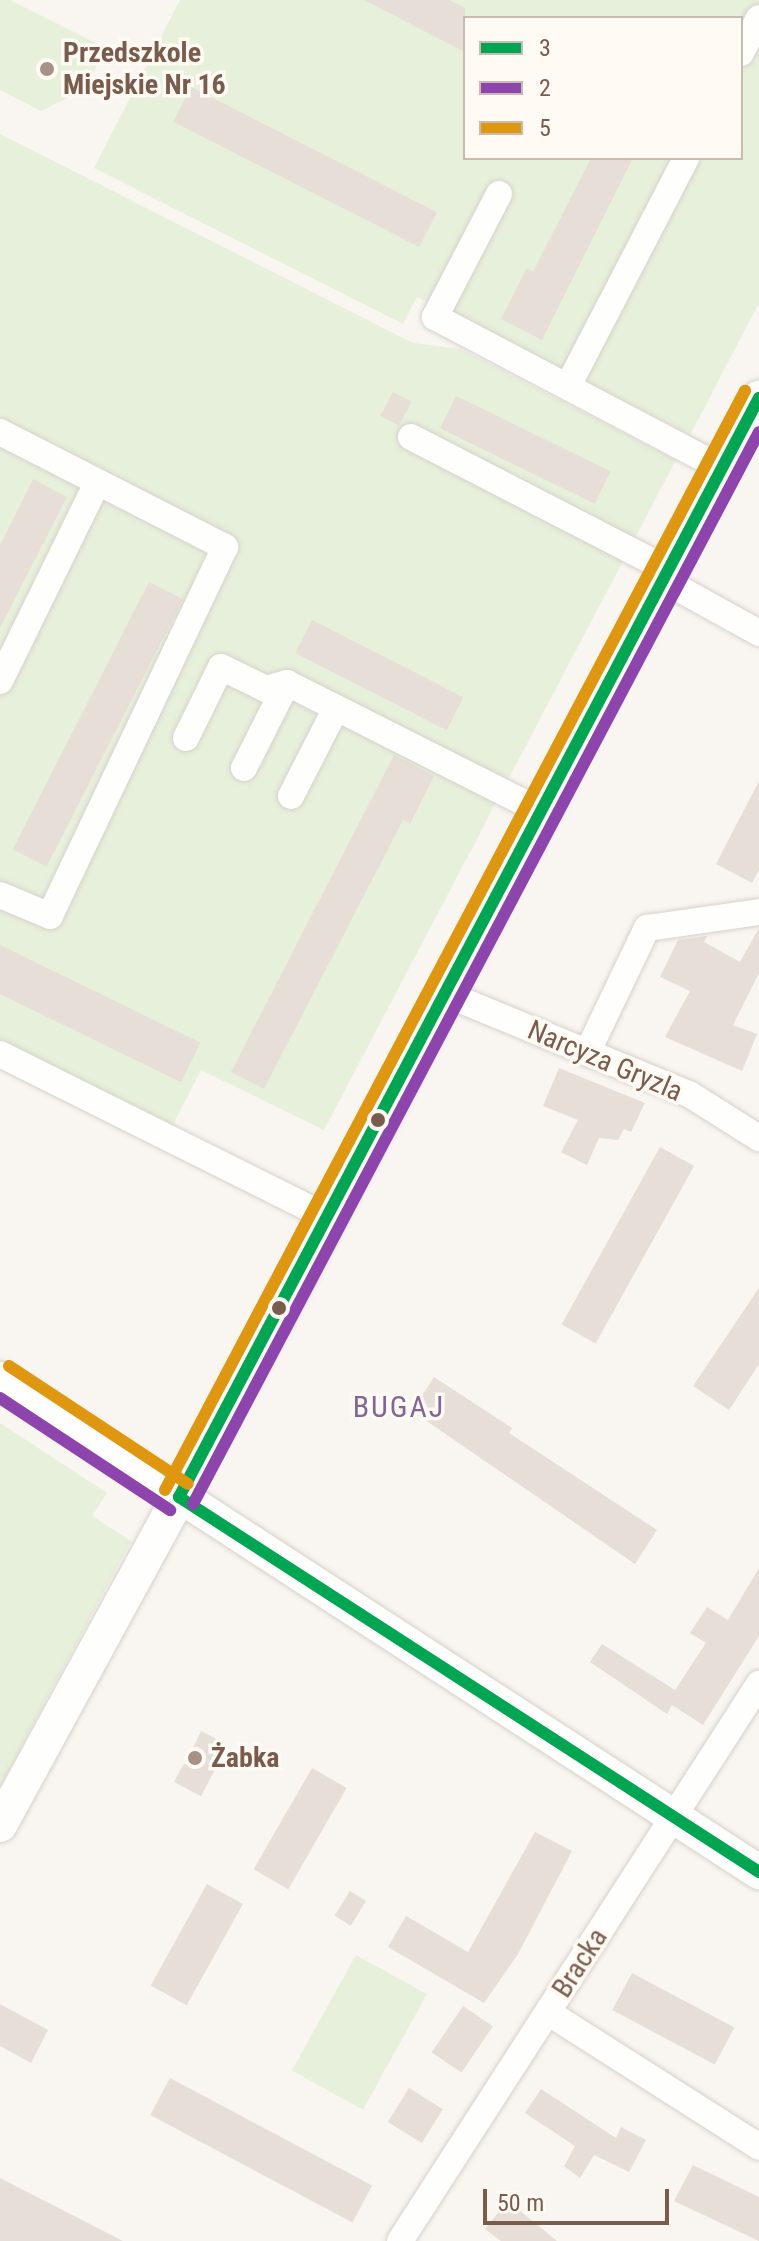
<!DOCTYPE html>
<meta charset="utf-8">
<style>
body{margin:0}
#map{position:relative;width:759px;height:2241px;overflow:hidden;background:#f9f5f0;font-family:"Roboto Condensed",sans-serif}
div>[style]{position:absolute}
[style*='--x']{left:calc(var(--x)*1px);top:calc(var(--y)*1px);width:calc(var(--w)*1px);rotate:calc(var(--a)*1deg)}
.green>*{inset:0;background:#e7f0db;transform-origin:0 0}
.building>*{inset:0;background:#e6ded7;transform-origin:0 0}
.roads{filter:drop-shadow(0 0 2px #d7d1cb) drop-shadow(0 0 2px #d7d1cb)}
.minor>*{height:26px;margin:-13px;padding:0 13px;transform-origin:13px;border-radius:13px;background:#fefefd}
.tertiary>*{height:34px;margin:-17px;padding:0 17px;transform-origin:17px;border-radius:17px;background:#fefefd}
.bus-1>*{height:12px;margin:-6px;padding:0 6px;transform-origin:6px;border-radius:6px;background:#00a651}
.bus-2>*{height:12px;margin:-6px;padding:0 6px;transform-origin:6px;border-radius:6px;background:#8e44ad}
.bus-3>*{height:12px;margin:-6px;padding:0 6px;transform-origin:6px;border-radius:6px;background:#de970f}
.dots>*{width:22px;height:22px;translate:-50% -50%;box-sizing:border-box;border:4px solid #fffaf3;border-radius:50%}
span{translate:-50% -50%;white-space:nowrap;text-align:center;line-height:1.15;-webkit-text-stroke:7px #fffaf3;paint-order:stroke}
.poi-label{font-size:28px;color:#7a5c4d;font-weight:700}
.left{translate:0 -50%;text-align:left}
.street-label{font-size:28px;color:#7a5c4d}
.neighbourhood-label{font-size:30px;color:#846695;letter-spacing:2px}
.legend{position:absolute;left:463px;top:16px;width:280px;height:144px;box-sizing:border-box;background:#fffaf3;border:2px solid #cabbb1;margin:0;padding:10px 14px;list-style:none;font-size:24px;color:#7a5c4d}
.legend li{display:flex;align-items:center;gap:16px;height:40px}
.legend b{width:40px;border:2px solid #cabbb1}
.scale{position:absolute;left:483px;top:2189px;width:186px;height:36px;box-sizing:border-box;border:4px solid #7a5c4d;border-top:0;padding-left:10px;font-size:24px;line-height:28px;white-space:nowrap;color:#7a5c4d;-webkit-text-stroke:6px #fffaf3;paint-order:stroke}
</style>
<div id="map">
<div class="green">
<div style="clip-path:polygon(0 0,10px 0,106px 48px,84px 90px,41px 111px,0 90px)"></div>
<div style="clip-path:polygon(evenodd,180px 0,759px 0,759px 303px,690px 435px,417px 297px,403px 324px,94px 168px,180px 0,465px 18px,741px 18px,741px 158px,465px 158px,465px 18px)"></div>
<div style="clip-path:polygon(0 134px,413px 343px,461px 349px,676px 460px,324px 1130px,201px 1070px,172px 1127px,0 1040px)"></div>
<div style="clip-path:polygon(0 1423px,107px 1493px,92px 1516px,131px 1541px,0 1787px)"></div>
<div style="left:356px;top:1955px;width:81px;height:132px;rotate:29deg"></div>
</div>
<div class="building">
<div style="clip-path:polygon(364px 0,449px 0,465px 8px,465px 52px)"></div>
<div style="left:191px;top:87px;width:276px;height:39px;rotate:27deg"></div>
<div style="clip-path:polygon(591px 158px,633px 158px,542px 340px,501px 319px,527px 268px,533px 272px)"></div>
<div style="left:393px;top:392px;width:21px;height:27px;rotate:28deg"></div>
<div style="left:456px;top:396px;width:172px;height:36px;rotate:26deg"></div>
<div style="clip-path:polygon(33px 479px,67px 497px,0 628px,0 545px)"></div>
<div style="left:149px;top:582px;width:38px;height:300px;rotate:27deg"></div>
<div style="left:312px;top:620px;width:170px;height:37px;rotate:27deg"></div>
<div style="clip-path:polygon(394px 755px,434px 776px,410px 824px,403px 820px,264px 1089px,231px 1072px)"></div>
<div style="clip-path:polygon(759px 781px,759px 870px,752px 883px,716px 864px)"></div>
<div style="clip-path:polygon(759px 928px,759px 973px,733px 1025px,757px 1034px,742px 1071px,665px 1037px,690px 991px,660px 977px,678px 940px,707px 936px,704px 942px,740px 962px)"></div>
<div style="left:0;top:945px;width:223px;height:44px;rotate:26deg"></div>
<div style="clip-path:polygon(559px 1068px,645px 1103px,631px 1132px,624px 1129px,618px 1140px,599px 1138px,587px 1165px,561px 1152px,578px 1120px,543px 1106px)"></div>
<div style="left:660px;top:1147px;width:39px;height:203px;rotate:29deg"></div>
<div style="clip-path:polygon(759px 1288px,759px 1364px,729px 1410px,693px 1386px)"></div>
<div style="clip-path:polygon(434px 1377px,512px 1428px,509px 1433px,657px 1530px,635px 1564px,412px 1411px)"></div>
<div style="clip-path:polygon(759px 1568px,759px 1636px,703px 1725px,672px 1705px,667px 1714px,590px 1662px,602px 1644px,675px 1690px,706px 1643px,690px 1633px,707px 1607px,728px 1620px)"></div>
<div style="clip-path:polygon(201px 1731px,228px 1745px,201px 1796px,174px 1782px,183px 1765px,197px 1761px,193px 1748px)"></div>
<div style="left:312px;top:1768px;width:40px;height:117px;rotate:30deg"></div>
<div style="clip-path:polygon(535px 1832px,572px 1851px,518px 1954px,484px 2003px,388px 1947px,406px 1916px,468px 1952px)"></div>
<div style="left:207px;top:1884px;width:41px;height:116px;rotate:29deg"></div>
<div style="left:350px;top:1891px;width:19px;height:29px;rotate:32deg"></div>
<div style="left:632px;top:1973px;width:116px;height:42px;rotate:28deg"></div>
<div style="clip-path:polygon(0 2004px,48px 2030px,31px 2063px,0 2046px)"></div>
<div style="left:463px;top:2006px;width:36px;height:56px;rotate:34deg"></div>
<div style="left:170px;top:2078px;width:229px;height:42px;rotate:28deg"></div>
<div style="left:409px;top:2088px;width:40px;height:40px;rotate:32deg"></div>
<div style="clip-path:polygon(541px 2089px,616px 2138px,621px 2127px,646px 2140px,629px 2172px,594px 2155px,580px 2178px,564px 2166px,575px 2146px,525px 2113px)"></div>
<div style="clip-path:polygon(693px 2165px,759px 2197px,759px 2241px,674px 2201px)"></div>
<div style="clip-path:polygon(0 2178px,123px 2241px,0 2241px)"></div>
<div style="clip-path:polygon(508px 2201px,557px 2241px,501px 2241px,485px 2229px)"></div>
</div>
<div class="roads">
<div class="minor">
<div style="--x:741;--y:53;--w:39;--a:-63"></div>
<div style="--x:499;--y:194;--w:139;--a:117.5"></div>
<div style="--x:435;--y:317;--w:324;--a:27.8"></div>
<div style="--x:568;--y:386;--w:257;--a:-62.6"></div>
<div style="--x:0;--y:432;--w:253;--a:27.1"></div>
<div style="--x:225;--y:547;--w:408;--a:115.4"></div>
<div style="--x:50;--y:916;--w:54;--a:-157.2"></div>
<div style="--x:411;--y:437;--w:290;--a:27.3"></div>
<div style="--x:663;--y:580;--w:110;--a:28.9"></div>
<div style="--x:0;--y:681;--w:220;--a:-63.9"></div>
<div style="--x:186;--y:738;--w:79;--a:-63.8"></div>
<div style="--x:221;--y:667;--w:50;--a:26.1"></div>
<div style="--x:266;--y:689;--w:22;--a:-16"></div>
<div style="--x:287;--y:683;--w:286;--a:26.8"></div>
<div style="--x:244;--y:768;--w:95;--a:-63.2"></div>
<div style="--x:291;--y:796;--w:99;--a:-62.9"></div>
<div style="--x:446;--y:994;--w:263;--a:22.4"></div>
<div style="--x:689;--y:1094;--w:83;--a:32.2"></div>
<div style="--x:587;--y:1053;--w:139;--a:-64.4"></div>
<div style="--x:647;--y:928;--w:113;--a:-8.1"></div>
<div style="--x:0;--y:1054;--w:368;--a:26.5"></div>
<div style="--x:549;--y:2013;--w:249;--a:32.5"></div>
<div style="--x:400;--y:2241;--w:663;--a:-57.2"></div>
</div>
<div class="tertiary">
<div style="--x:0;--y:1379;--w:905;--a:33.01"></div>
<div style="--x:0;--y:1825;--w:587;--a:-61.38"></div>
<div style="--x:281;--y:1310;--w:1030;--a:-62.34"></div>
</div>
</div>
<div class="bus-1">
<div style="--x:179;--y:1497;--w:1243;--a:-62.18"></div>
<div style="--x:179;--y:1497;--w:691;--a:32.88"></div>
</div>
<div class="bus-2">
<div style="--x:0;--y:1398;--w:204;--a:33.4"></div>
<div style="--x:193;--y:1504;--w:1212;--a:-62.17"></div>
</div>
<div class="bus-3">
<div style="--x:9;--y:1366;--w:214;--a:33.4"></div>
<div style="--x:165;--y:1490;--w:1243;--a:-62.18"></div>
</div>
<div class="dots">
<div style="left:47px;top:69px;background:#a69286"></div>
<div style="left:378px;top:1120px;background:#7a5c4d"></div>
<div style="left:279px;top:1308px;background:#7a5c4d"></div>
<div style="left:195px;top:1758px;background:#a69286"></div>
</div>
<div class="poi-label">
<span class="left" style="left:63px;top:69px">Przedszkole<br>Miejskie Nr 16</span>
<span class="left" style="left:211px;top:1758px">Żabka</span>
</div>
<div class="street-label">
<span style="left:605px;top:1061px;rotate:23deg">Narcyza Gryzla</span>
<span style="left:580px;top:1963px;rotate:-57deg">Bracka</span>
</div>
<div class="neighbourhood-label">
<span style="left:399px;top:1407px">BUGAJ</span>
</div>
<ul class="legend">
<li><b style="height:10px;background:#00a651"></b>3</li>
<li><b style="height:10px;background:#8e44ad"></b>2</li>
<li><b style="height:10px;background:#de970f"></b>5</li>
</ul>
<div class="scale">50 m</div>
</div>
